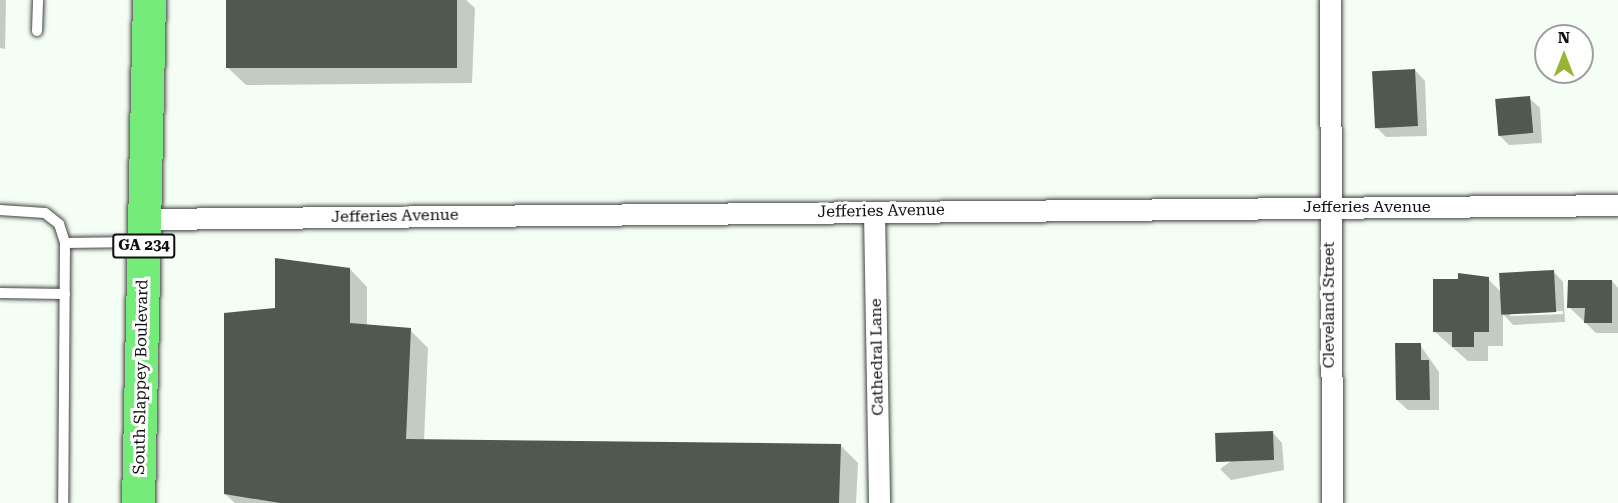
<!DOCTYPE html>
<style>
body{margin:0}
#map{position:relative;width:1618px;height:503px;overflow:hidden;background:#f4fef4;font-family:"Roboto Serif",serif}
div>[style]{position:absolute}
[style*='--x']{left:calc(var(--x)*1px);top:calc(var(--y)*1px);width:calc(var(--w)*1px);rotate:calc(var(--a)*1deg)}
.shadow>*{inset:0;background:#0003}
.building>*{inset:0;background:#51584d;transform-origin:0 0}
.roads{filter:drop-shadow(0 0 2px #434343) drop-shadow(0 0 2px #434343)}
.lane>*{height:10px;margin:-5px;padding:0 5px;transform-origin:5px;border-radius:5px;background:#fff}
.street>*{height:21px;margin:-10.5px;padding:0 10.5px;transform-origin:10.5px;border-radius:10.5px;background:#fff}
.primary>*{height:33px;margin:-16.5px;padding:0 16.5px;transform-origin:16.5px;border-radius:16.5px;background:#75ec79}
span{translate:-50% -50%;white-space:nowrap;text-align:center;line-height:1.15;-webkit-text-stroke:6px #fff;paint-order:stroke}
.shield-label span{padding:2px 4px;background:#fff;border:2px solid;border-radius:4px;-webkit-text-stroke-width:0}
.shield-label{font-size:15px;color:#101010;font-weight:700}
.street-label{font-size:16px;color:#101010}
.north{position:absolute;left:1534px;top:24px;width:60px;height:60px;box-sizing:border-box;background:#fff;border:2px solid #9f9f9f;border-radius:50%;rotate:0deg;font-size:16px;font-weight:700;line-height:24px;text-align:center;color:#101010}
.north::after{content:'';display:block;margin:auto;width:21px;height:27px;background:#97b533;clip-path:polygon(50% 0,100% 100%,50% 72%,0 100%)}
</style>
<div id="map">
<div class="shadow">
<div style="clip-path:polygon(0 0,6px 0,5px 49px,0 48px)"></div>
<div style="clip-path:polygon(228px 0,466px 0,475px 8px,472px 83px,246px 85px,228px 68px)"></div>
<div style="clip-path:polygon(1415px 70px,1425px 81px,1427px 136px,1386px 137px,1376px 127px)"></div>
<div style="clip-path:polygon(1529px 98px,1540px 108px,1542px 143px,1509px 145px,1499px 135px)"></div>
<div style="clip-path:polygon(350px 269px,367px 287px,367px 326px,410px 330px,428px 348px,424px 441px,840px 445px,858px 463px,856px 503px,235px 503px,225px 494px,276px 310px)"></div>
<div style="clip-path:polygon(evenodd,1553px 271px,1563px 282px,1565px 322px,1513px 325px,1503px 314px,1503px 346px,1488px 346px,1488px 361px,1468px 361px,1435px 332px,1488px 279px,1502px 293px,1553px 271px,1563px 311px,1563px 314px,1510px 316px,1510px 313px,1563px 311px)"></div>
<div style="clip-path:polygon(1612px 281px,1618px 288px,1618px 333px,1596px 333px,1569px 307px)"></div>
<div style="clip-path:polygon(1420px 345px,1439px 372px,1439px 410px,1408px 410px,1397px 400px)"></div>
<div style="clip-path:polygon(1272px 432px,1282px 443px,1284px 470px,1231px 480px,1220px 469px)"></div>
</div>
<div class="building">
<div style="left:226px;top:0;width:231px;height:68px"></div>
<div style="left:1415px;top:69px;width:57px;height:43px;rotate:87deg"></div>
<div style="left:1530px;top:96px;width:37px;height:35px;rotate:85deg"></div>
<div style="clip-path:polygon(275px 258px,350px 268px,350px 323px,411px 328px,406px 439px,841px 444px,839px 503px,280px 503px,224px 494px,224px 313px,275px 308px)"></div>
<div style="left:1554px;top:270px;width:42px;height:55px;rotate:87deg"></div>
<div style="clip-path:polygon(1458px 273px,1489px 277px,1489px 332px,1474px 332px,1474px 347px,1452px 347px,1452px 332px,1433px 332px,1433px 279px,1458px 279px)"></div>
<div style="clip-path:polygon(1568px 280px,1612px 280px,1612px 323px,1584px 323px,1585px 308px,1567px 308px)"></div>
<div style="clip-path:polygon(1395px 343px,1421px 343px,1421px 360px,1429px 360px,1430px 400px,1396px 400px)"></div>
<div style="left:1273px;top:431px;width:29px;height:58px;rotate:88deg"></div>
</div>
<div class="roads">
<div class="lane">
<div style="--x:37;--y:31;--w:31;--a:-88"></div>
<div style="--x:0;--y:210;--w:45;--a:3.8"></div>
<div style="--x:45;--y:213;--w:18;--a:38"></div>
<div style="--x:59;--y:224;--w:20;--a:72"></div>
<div style="--x:65;--y:243;--w:260;--a:90.4"></div>
<div style="--x:65;--y:243;--w:75;--a:-0.8"></div>
<div style="--x:0;--y:293;--w:65;--a:0.9"></div>
</div>
<div class="street">
<div style="--x:1330;--y:0;--w:503;--a:89.77"></div>
<div style="--x:874;--y:212;--w:291;--a:89"></div>
<div style="--x:144;--y:219;--w:1474;--a:-0.54"></div>
</div>
<div class="primary">
<div style="--x:138;--y:503;--w:503;--a:-88.75"></div>
</div>
</div>
<div class="shield-label">
<span style="left:144px;top:246px">GA 234</span>
</div>
<div class="street-label">
<span style="left:1367px;top:207px">Jefferies Avenue</span>
<span style="left:881px;top:211px;rotate:-1deg">Jefferies Avenue</span>
<span style="left:395px;top:216px;rotate:-1deg">Jefferies Avenue</span>
<span style="left:1329px;top:305px;rotate:-90deg">Cleveland Street</span>
<span style="left:877px;top:357px;rotate:-91deg">Cathedral Lane</span>
<span style="left:141px;top:377px;rotate:-89deg">South Slappey Boulevard</span>
</div>
<div class="north">N</div>
</div>
